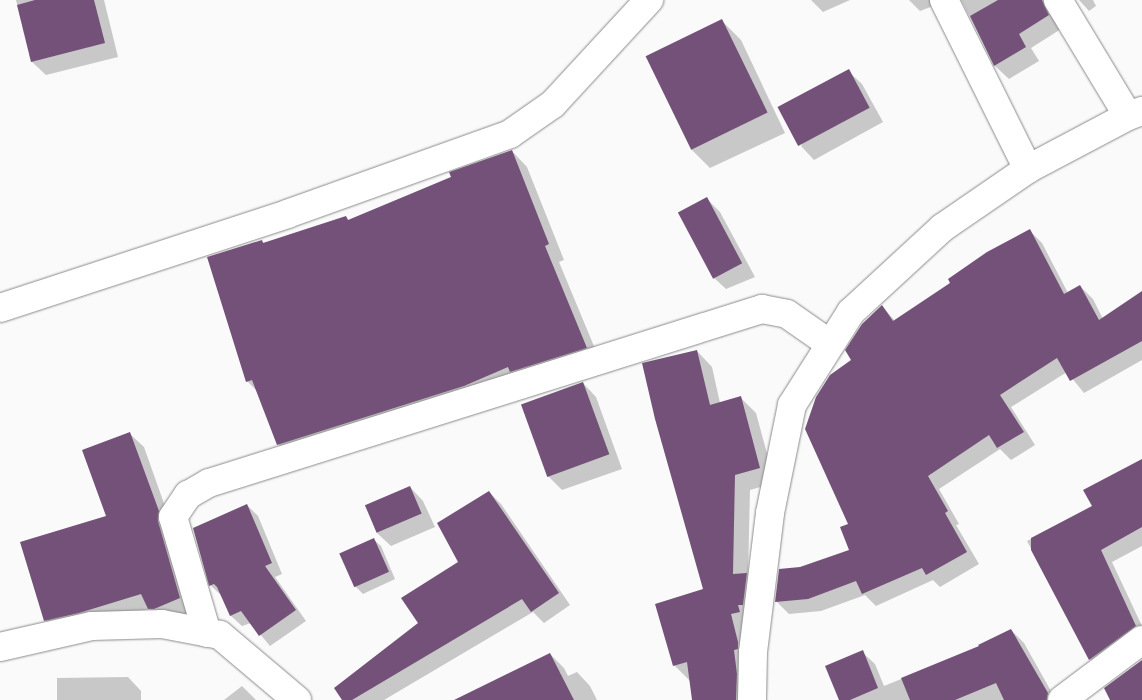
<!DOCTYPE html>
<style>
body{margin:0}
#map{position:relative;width:1142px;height:700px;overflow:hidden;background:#fafafb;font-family:Signika,sans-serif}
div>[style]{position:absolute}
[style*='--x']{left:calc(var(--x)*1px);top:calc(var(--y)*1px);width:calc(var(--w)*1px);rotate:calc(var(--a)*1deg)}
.shadow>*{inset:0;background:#0003}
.building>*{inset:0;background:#745178;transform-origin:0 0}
.roads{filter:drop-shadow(0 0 1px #898a8b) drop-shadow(0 0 1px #898a8b)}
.minor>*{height:28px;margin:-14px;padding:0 14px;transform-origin:14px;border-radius:14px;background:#fff}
span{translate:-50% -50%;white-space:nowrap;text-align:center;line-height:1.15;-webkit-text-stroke:5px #fff;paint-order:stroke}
</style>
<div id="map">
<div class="shadow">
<div style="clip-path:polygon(16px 0,104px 0,118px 57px,46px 75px,32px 62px)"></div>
<div style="clip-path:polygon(811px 0,850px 0,823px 12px)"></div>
<div style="clip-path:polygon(909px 0,949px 0,920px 11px)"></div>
<div style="clip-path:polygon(961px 0,1064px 0,1061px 29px,1031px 48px,1039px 61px,1009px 79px,995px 66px)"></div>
<div style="clip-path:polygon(1079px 0,1093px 0,1096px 6px,1089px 11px)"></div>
<div style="clip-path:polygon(722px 21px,741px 40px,785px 133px,710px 168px,691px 149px)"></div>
<div style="clip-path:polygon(848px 71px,862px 84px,883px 122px,814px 160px,801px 146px)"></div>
<div style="clip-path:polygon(512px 151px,527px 167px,564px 260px,559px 262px,601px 363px,294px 460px,278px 444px,259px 393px,247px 381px,262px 241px,265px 244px,346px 217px,349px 221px)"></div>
<div style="clip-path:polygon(707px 199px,720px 212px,755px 277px,726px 289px,712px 276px)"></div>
<div style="clip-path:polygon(1029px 230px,1042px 243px,1068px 293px,1080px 286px,1093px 299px,1103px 319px,1142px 293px,1142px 360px,1084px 393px,1067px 372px,1011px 407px,1035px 445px,1011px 460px,1000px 449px,939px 489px,959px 524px,956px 525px,979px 564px,940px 587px,933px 580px,876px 606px,865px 595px,821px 611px,789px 614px,776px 601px,800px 568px,851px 550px,849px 524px,853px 360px,882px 306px,895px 321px)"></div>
<div style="clip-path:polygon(697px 351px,712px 367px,720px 403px,741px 398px,756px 413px,775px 483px,750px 490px,748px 576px,762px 589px,752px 700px,693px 700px,690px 681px,674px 665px,704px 590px)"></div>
<div style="clip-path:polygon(583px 383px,596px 397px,622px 469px,562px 490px,548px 476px)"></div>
<div style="clip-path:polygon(130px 434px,144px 447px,172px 526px,193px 611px,163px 622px,149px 609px,59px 634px,45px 620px,108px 516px)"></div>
<div style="clip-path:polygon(1142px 466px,1142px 546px,1112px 562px,1142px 626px,1142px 643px,1102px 672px,1090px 659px,1027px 541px,1093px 507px)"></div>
<div style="clip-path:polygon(410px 487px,423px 501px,435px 527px,391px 546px,377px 533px,366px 506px)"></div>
<div style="clip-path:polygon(489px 492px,501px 504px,570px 605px,544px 623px,533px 612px,384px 700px,343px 700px,419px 624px,460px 563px)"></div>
<div style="clip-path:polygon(247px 505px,258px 516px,282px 574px,275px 577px,306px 621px,270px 646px,251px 623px,242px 626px,231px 616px,222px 596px,210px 585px)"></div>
<div style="clip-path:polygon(374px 540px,381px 546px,395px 579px,363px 594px,356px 587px)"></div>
<div style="clip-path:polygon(1011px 630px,1024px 643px,1056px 700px,840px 700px,862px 652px,875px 664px,884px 686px,980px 647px)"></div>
<div style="clip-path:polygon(550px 654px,564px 668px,568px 676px,577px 672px,590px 686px,597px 700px,457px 700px)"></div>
<div style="clip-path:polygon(128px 677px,141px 691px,141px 700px,57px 700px,57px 678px)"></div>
<div style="clip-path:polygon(242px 686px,256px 700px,224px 700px)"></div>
</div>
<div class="building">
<div style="clip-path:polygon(35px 0,94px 0,105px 43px,31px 62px,17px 5px)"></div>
<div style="clip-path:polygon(998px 0,1042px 0,1049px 15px,1019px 34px,1026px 47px,994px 66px,970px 16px)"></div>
<div style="left:722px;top:19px;width:104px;height:85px;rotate:64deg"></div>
<div style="left:849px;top:69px;width:44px;height:81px;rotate:62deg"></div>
<div style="clip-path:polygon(512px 150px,549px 244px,545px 246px,587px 348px,510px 372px,508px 367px,464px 386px,277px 445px,252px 380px,246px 382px,207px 257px,262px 240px,263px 243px,346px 216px,348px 220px,451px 177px,449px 172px)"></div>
<div style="left:707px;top:197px;width:75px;height:33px;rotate:62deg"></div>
<div style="clip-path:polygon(1030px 229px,1064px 294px,1080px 285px,1099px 320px,1142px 291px,1142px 341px,1070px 381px,1057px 358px,1000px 395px,1024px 432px,997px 448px,989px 435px,928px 476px,948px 511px,945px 513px,967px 552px,926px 575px,922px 568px,862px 594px,856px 581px,808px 599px,775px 602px,779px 569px,800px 567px,849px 550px,840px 527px,848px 524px,805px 429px,816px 397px,830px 375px,851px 360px,845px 350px,862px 324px,882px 305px,893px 321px,950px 283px,948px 279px,987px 252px)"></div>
<div style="clip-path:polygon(697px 350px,710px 405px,741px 396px,760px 468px,735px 475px,733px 574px,747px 573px,743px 605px,738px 605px,740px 612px,731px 614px,738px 642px,738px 649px,734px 650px,737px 674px,736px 700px,692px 700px,687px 662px,673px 666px,655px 604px,703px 589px,655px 419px,642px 363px)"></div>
<div style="left:583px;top:382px;width:77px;height:66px;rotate:70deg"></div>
<div style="clip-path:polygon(130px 432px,159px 511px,158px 521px,180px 598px,154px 609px,148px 609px,141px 594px,79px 613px,44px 621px,20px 542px,106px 516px,82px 450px)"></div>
<div style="clip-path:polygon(1142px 459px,1142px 527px,1101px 550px,1136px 626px,1089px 660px,1031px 550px,1031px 538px,1092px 506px,1083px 490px)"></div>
<div style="left:410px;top:486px;width:30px;height:49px;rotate:67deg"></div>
<div style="clip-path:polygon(489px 491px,559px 593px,531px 612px,522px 599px,352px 700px,342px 700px,334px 688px,418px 623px,401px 598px,458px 562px,437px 523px)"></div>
<div style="clip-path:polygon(247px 504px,272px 563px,265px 566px,296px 610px,259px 636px,241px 611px,230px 616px,217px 587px,214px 584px,209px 586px,193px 528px)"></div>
<div style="left:374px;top:538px;width:37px;height:38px;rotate:66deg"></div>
<div style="clip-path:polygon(1011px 629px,1048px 693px,1047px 700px,1004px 700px,996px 683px,955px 700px,910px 700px,901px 678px,979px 646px,978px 645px)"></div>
<div style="clip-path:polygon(863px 650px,878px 688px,850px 700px,839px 700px,825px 666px)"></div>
<div style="clip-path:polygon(550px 653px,574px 700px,454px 700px)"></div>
<div style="clip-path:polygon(1142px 660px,1142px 700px,1110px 700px,1104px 688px)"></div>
</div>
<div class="roads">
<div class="minor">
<div style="--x:944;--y:0;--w:189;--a:63.6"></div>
<div style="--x:1058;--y:0;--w:135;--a:58.9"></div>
<div style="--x:0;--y:308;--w:302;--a:-18.1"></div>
<div style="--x:287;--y:214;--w:237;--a:-19.7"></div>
<div style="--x:510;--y:134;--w:52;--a:-34.9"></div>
<div style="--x:553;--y:104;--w:142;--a:-47.3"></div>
<div style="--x:207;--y:633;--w:121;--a:-106.3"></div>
<div style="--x:173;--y:517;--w:27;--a:-56"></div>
<div style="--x:188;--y:495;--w:24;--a:-30"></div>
<div style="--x:209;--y:483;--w:580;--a:-17.47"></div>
<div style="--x:762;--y:309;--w:25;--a:11"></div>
<div style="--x:787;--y:314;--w:52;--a:34.9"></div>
<div style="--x:0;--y:647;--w:94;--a:-12.9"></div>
<div style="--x:92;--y:626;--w:70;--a:-1.6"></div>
<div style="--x:162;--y:624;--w:59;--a:10.7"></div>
<div style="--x:220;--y:635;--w:101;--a:40.2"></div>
<div style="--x:752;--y:700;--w:48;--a:-88.8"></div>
<div style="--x:753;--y:652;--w:140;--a:-83"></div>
<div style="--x:770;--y:513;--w:110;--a:-78.5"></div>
<div style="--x:792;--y:405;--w:110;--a:-57.6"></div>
<div style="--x:851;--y:312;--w:124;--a:-42.7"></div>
<div style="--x:942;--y:228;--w:104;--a:-34.5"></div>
<div style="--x:1028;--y:169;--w:113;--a:-27.9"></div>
<div style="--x:1128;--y:116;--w:15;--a:-20"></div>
<div style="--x:1062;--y:700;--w:100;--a:-36.9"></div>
</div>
</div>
</div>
